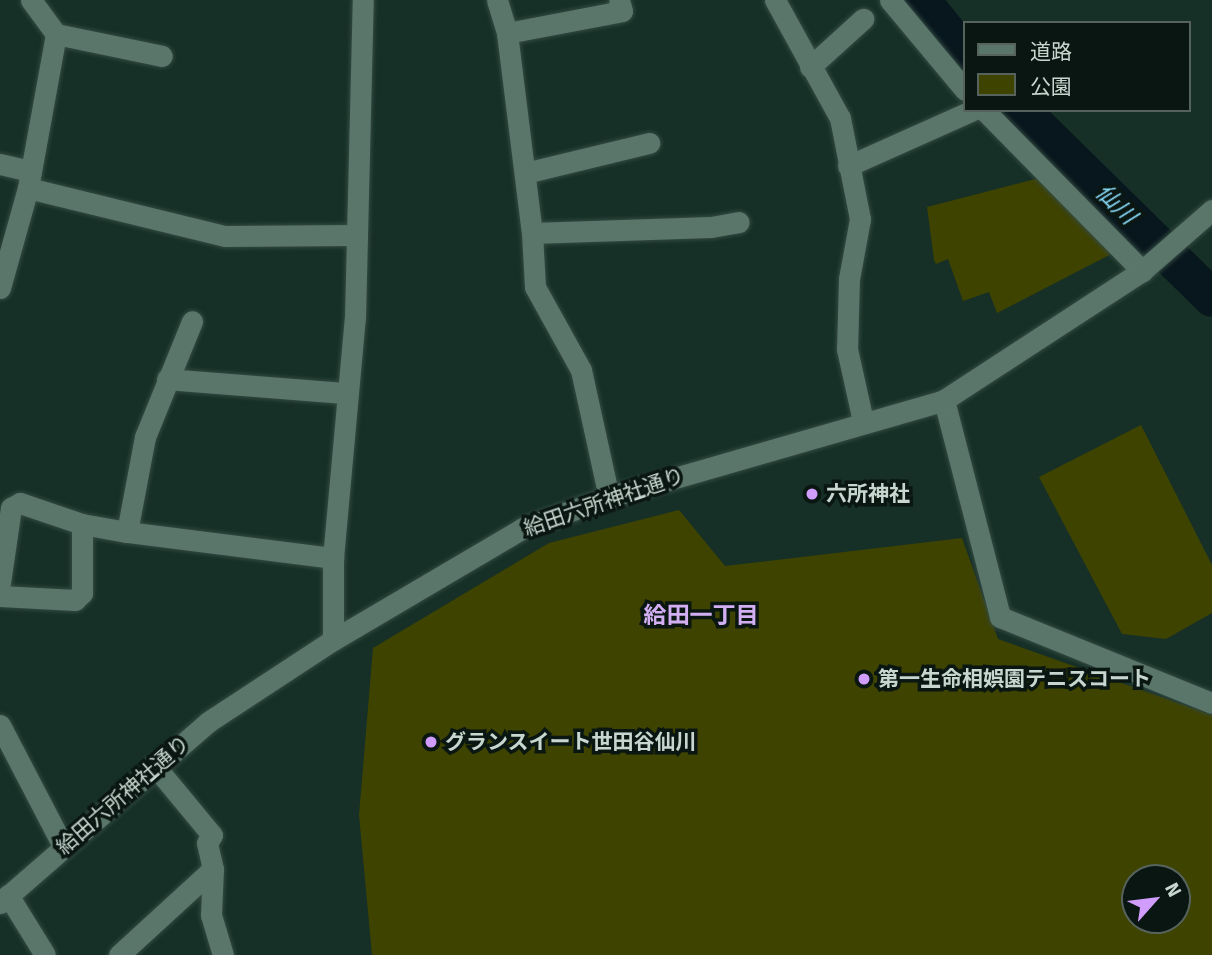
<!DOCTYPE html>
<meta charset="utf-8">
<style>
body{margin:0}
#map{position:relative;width:1212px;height:955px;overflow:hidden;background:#163027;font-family:"Fira Sans","Noto Sans JP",sans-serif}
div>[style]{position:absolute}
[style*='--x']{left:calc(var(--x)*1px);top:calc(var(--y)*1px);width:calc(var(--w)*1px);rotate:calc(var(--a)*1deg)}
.green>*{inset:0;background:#3f4300}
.river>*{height:38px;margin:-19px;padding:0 19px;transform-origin:19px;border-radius:19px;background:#08171d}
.roads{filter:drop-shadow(0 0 2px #344a42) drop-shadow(0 0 2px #344a42)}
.street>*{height:21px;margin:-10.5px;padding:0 10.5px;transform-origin:10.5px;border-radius:10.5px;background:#5a766b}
.secondary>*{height:21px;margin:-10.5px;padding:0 10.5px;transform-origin:10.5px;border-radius:10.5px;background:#5a766b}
.dots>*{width:19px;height:19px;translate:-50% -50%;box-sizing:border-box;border:4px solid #0a1611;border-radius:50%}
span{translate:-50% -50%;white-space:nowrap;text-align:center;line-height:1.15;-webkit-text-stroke:7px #0a1611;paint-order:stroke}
.poi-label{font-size:21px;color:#c7d7d0;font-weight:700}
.left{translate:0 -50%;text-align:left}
.street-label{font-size:21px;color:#c7d7d0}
.water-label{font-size:23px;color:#86d7f6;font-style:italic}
.neighbourhood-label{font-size:23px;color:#d2aff2;font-weight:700}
.legend{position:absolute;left:963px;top:21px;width:228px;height:91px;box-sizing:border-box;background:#0a1611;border:2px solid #56635d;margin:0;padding:9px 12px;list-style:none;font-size:21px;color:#c7d7d0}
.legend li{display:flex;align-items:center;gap:14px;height:35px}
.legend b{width:35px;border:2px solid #56635d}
.north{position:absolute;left:1121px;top:864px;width:70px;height:70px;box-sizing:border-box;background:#0a1611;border:2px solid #56635d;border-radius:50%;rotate:62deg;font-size:19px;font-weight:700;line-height:28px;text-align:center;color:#c7d7d0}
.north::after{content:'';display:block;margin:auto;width:24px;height:32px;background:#d19dfd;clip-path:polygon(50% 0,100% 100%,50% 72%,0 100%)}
</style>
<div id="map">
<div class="green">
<div style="clip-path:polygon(1051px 175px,1121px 249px,997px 313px,989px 292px,963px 301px,948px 259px,936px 264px,934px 260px,927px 207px)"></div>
<div style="clip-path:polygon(1141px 425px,1212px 565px,1212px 613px,1166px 639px,1122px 634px,1039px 477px)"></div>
<div style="clip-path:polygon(evenodd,679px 510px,725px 566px,962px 538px,998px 639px,1212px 715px,1212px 955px,372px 955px,359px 815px,373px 648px,549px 543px,679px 510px,1135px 878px,1177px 878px,1177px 920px,1135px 920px,1135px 878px)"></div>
</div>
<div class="river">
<div style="--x:921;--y:0;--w:70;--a:50.8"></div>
<div style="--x:1021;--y:110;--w:268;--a:44.5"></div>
</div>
<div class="roads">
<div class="street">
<div style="--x:31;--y:0;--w:42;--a:53.7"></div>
<div style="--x:56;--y:34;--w:108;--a:11.7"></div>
<div style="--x:497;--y:0;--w:34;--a:73"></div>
<div style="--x:507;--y:33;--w:202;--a:82.9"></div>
<div style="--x:532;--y:233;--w:54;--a:86.8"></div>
<div style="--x:535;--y:287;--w:95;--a:61"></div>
<div style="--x:581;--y:370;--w:130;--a:77.6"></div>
<div style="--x:775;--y:0;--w:135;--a:61.2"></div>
<div style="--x:840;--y:118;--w:103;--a:78.8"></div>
<div style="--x:860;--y:219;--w:61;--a:100.4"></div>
<div style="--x:849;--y:279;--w:70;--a:91.6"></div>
<div style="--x:847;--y:349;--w:74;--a:77.5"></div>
<div style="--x:890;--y:0;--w:117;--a:50.2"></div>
<div style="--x:507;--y:33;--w:117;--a:-10.8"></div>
<div style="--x:622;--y:11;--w:11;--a:-105"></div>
<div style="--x:810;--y:67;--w:72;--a:-42.2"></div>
<div style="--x:984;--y:110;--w:226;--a:45.5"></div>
<div style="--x:0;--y:164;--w:32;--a:13"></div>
<div style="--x:848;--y:166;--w:137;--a:-24.1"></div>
<div style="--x:525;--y:173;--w:128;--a:-13.6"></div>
<div style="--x:28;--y:188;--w:203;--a:13.7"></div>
<div style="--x:225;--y:236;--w:129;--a:-0.4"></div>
<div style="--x:532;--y:233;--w:179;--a:-1.9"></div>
<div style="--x:711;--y:227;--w:28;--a:-10"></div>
<div style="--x:0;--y:288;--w:104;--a:-74.4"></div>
<div style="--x:28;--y:188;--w:157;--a:-79.7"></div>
<div style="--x:167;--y:379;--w:180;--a:4.5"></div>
<div style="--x:944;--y:400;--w:224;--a:75.5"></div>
<div style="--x:1000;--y:617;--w:229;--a:22.1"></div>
<div style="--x:127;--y:532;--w:97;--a:-79.3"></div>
<div style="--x:145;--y:437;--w:125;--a:-67.9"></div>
<div style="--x:0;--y:583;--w:76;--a:-81.7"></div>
<div style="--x:11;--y:508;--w:10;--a:-29"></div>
<div style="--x:20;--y:503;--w:65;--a:18.7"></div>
<div style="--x:82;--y:524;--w:46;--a:10.1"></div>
<div style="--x:127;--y:532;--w:208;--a:7.2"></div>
<div style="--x:0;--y:596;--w:75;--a:3.1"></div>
<div style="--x:75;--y:600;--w:10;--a:-45"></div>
<div style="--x:82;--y:593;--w:69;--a:-90"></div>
<div style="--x:0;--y:725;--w:136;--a:62.5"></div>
<div style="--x:154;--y:765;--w:91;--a:50.4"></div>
<div style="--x:212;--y:835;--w:9;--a:122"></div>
<div style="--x:207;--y:843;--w:27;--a:77"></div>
<div style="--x:213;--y:869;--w:46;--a:92.5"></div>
<div style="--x:211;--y:915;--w:42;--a:73.3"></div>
<div style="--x:8;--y:895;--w:70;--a:58.3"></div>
<div style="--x:0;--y:903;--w:276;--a:-41"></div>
<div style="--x:208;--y:722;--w:149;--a:-33.3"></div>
<div style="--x:333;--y:640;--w:82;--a:-90"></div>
<div style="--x:333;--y:558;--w:241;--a:-84.8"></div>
<div style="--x:355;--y:318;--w:318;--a:-88.6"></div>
<div style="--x:119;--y:955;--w:127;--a:-42.5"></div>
</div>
<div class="secondary">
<div style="--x:333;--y:640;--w:221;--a:-30.5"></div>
<div style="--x:523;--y:528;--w:91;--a:-19.8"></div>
<div style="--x:609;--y:497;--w:349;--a:-16.1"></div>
<div style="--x:944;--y:400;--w:236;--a:-33.1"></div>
<div style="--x:1142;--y:271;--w:93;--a:-41.1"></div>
</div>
</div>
<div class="dots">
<div style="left:812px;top:494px;background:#d19dfd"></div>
<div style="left:864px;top:679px;background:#d19dfd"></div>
<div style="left:431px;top:742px;background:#d19dfd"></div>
</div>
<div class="poi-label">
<span class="left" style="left:826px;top:494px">六所神社</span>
<span class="left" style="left:878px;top:679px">第一生命相娯園テニスコート</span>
<span class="left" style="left:445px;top:742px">グランスイート世田谷仙川</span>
</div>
<div class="street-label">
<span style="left:604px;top:502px;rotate:-19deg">給田六所神社通り</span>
<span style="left:123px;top:795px;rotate:-41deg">給田六所神社通り</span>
</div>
<div class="water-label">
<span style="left:1116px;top:204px;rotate:44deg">仙川</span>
</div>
<div class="neighbourhood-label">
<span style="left:701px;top:615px">給田一丁目</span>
</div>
<ul class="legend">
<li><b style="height:9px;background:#5a766b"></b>道路</li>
<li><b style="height:19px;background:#3f4300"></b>公園</li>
</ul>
<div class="north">N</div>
</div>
